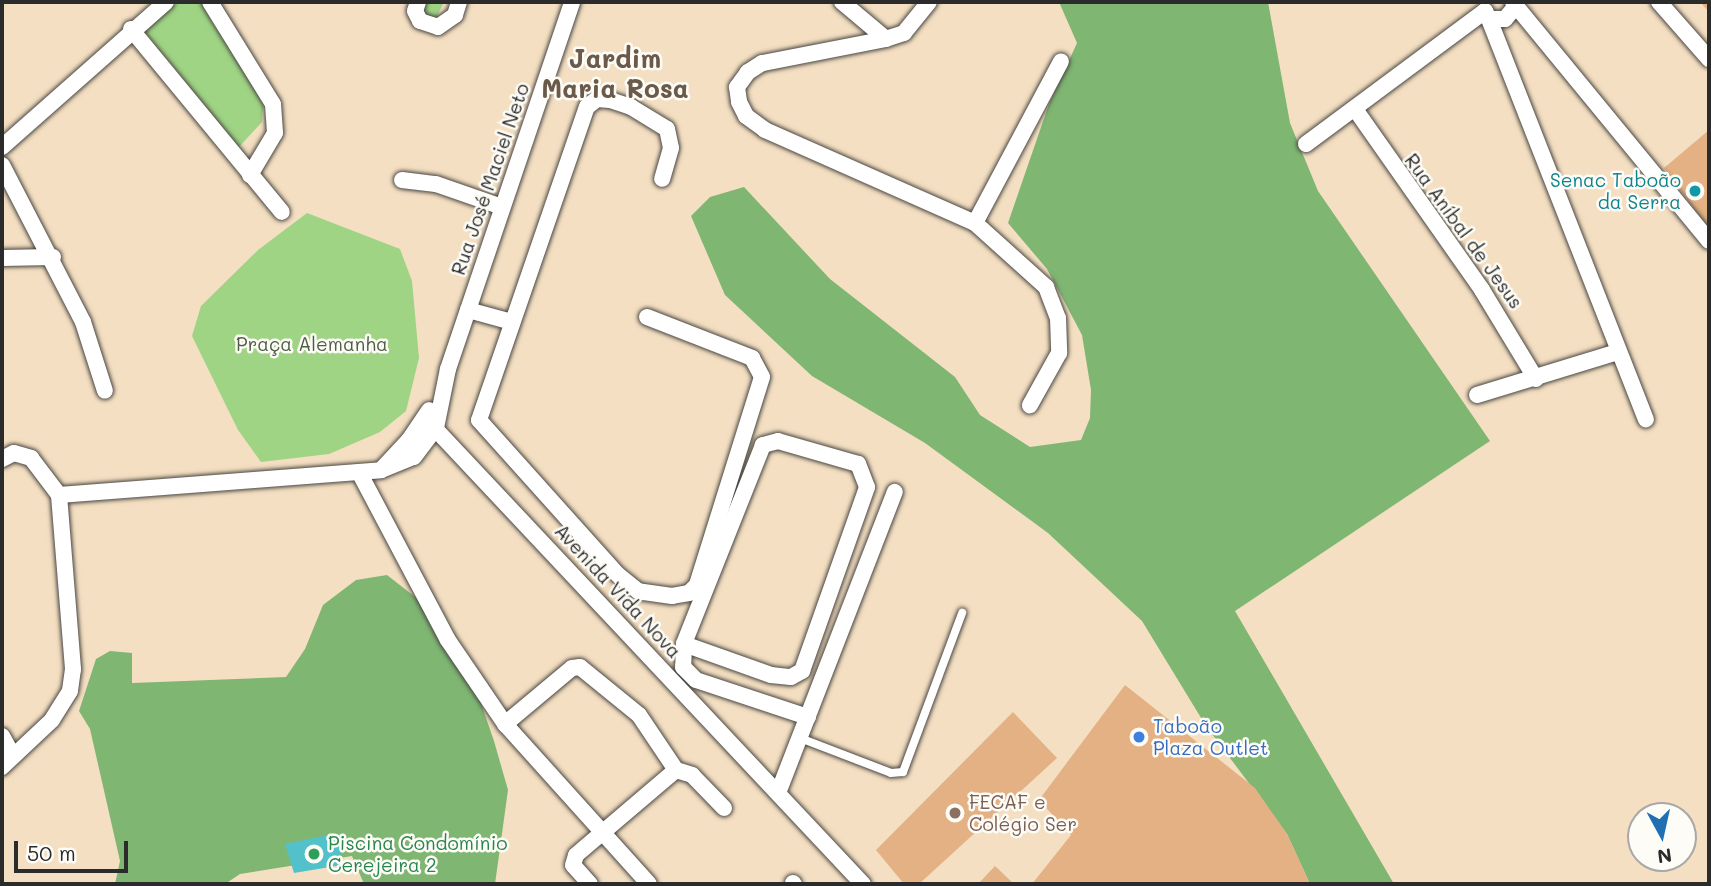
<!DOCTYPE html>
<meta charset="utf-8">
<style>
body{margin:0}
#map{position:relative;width:1711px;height:886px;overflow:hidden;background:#f4dfc2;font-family:Mali,sans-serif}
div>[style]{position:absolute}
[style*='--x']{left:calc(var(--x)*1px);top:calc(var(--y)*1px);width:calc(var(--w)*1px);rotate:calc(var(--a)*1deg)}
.green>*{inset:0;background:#9fd484}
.forest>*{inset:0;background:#7fb672}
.water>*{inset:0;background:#53c1ca}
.building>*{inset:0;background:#e3b183}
.roads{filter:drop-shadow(0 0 2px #494642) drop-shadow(0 0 2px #494642)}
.lane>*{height:8px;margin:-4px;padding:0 4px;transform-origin:4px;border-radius:4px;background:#fff}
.street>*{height:16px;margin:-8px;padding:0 8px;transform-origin:8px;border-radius:8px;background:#fff}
.dots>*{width:19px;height:19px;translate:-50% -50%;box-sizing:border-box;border:4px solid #fdfcf7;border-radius:50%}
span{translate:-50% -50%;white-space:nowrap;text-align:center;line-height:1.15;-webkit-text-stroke:5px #fdfcf7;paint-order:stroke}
.street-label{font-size:19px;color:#2b2b2b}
.culture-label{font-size:19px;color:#0d838f}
.right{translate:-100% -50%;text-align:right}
.park-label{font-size:19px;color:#4e5e46}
.shop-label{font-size:19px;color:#366cbe}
.left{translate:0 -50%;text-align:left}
.education-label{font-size:19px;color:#785e54}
.leisure-label{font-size:19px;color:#27864d}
.district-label{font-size:26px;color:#6b5a4a;font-weight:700}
.frame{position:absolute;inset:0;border:4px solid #2b2b2b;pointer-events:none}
.north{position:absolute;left:1627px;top:802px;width:70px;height:70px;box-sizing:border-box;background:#fdfcf7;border:2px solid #a9a8a5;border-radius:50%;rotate:172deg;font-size:19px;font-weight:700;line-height:28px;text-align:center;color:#2b2b2b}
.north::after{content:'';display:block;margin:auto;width:24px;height:32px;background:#1f6fb2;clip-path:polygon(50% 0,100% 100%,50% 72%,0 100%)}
.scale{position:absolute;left:14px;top:841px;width:114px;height:32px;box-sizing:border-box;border:4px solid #2b2b2b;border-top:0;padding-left:9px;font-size:21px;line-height:24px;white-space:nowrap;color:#2b2b2b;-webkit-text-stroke:5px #fdfcf7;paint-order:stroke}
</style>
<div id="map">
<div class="green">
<div style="clip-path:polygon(178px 2px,201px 2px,264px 94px,262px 122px,239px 147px,144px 31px)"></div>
<div style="clip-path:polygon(426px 2px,444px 2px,436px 18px,420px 16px)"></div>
<div style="clip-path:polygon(307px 213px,400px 249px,412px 281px,419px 358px,406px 411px,380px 432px,329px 454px,261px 462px,238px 430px,192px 336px,201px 306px,258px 250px)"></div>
</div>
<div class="forest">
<div style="clip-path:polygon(1059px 2px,1268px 2px,1290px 123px,1318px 191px,1490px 441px,1235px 611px,1394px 884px,1310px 884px,1287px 834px,1206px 726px,1142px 621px,1048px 533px,925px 443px,812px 376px,725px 295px,691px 216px,710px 197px,744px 187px,830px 279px,955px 377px,980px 415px,1030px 447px,1081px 440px,1090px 418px,1091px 390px,1082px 335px,1047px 269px,1008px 223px,1049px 104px,1077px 43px)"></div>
<div style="clip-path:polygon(387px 575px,419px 600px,472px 677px,494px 741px,508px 790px,495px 884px,364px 884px,352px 856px,240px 874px,225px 884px,115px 884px,120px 861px,90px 729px,79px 711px,96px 659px,110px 651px,132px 653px,132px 683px,286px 677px,305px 649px,323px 605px,356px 580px)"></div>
</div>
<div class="water">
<div style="clip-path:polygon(338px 833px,342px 865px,294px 873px,285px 844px)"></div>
</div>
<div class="building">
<div style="clip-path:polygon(1700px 2px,1709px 2px,1709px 12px)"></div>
<div style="clip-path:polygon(1709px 130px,1709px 229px,1664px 168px)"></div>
<div style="clip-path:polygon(1125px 685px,1255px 788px,1287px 834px,1310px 884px,1032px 884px,1071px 835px,1039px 800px)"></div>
<div style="clip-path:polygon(1013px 712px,1057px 758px,919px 884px,904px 884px,876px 850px)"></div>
<div style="clip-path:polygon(995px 866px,1014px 884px,978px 884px)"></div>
</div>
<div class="roads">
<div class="lane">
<div style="--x:800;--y:738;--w:97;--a:21"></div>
<div style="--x:891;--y:773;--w:12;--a:-5"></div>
<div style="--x:903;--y:772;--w:170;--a:-69.6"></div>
</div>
<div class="street">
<div style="--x:210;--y:2;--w:120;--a:58.3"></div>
<div style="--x:273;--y:104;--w:29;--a:86"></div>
<div style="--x:275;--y:133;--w:49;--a:120.8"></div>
<div style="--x:418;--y:2;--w:9;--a:108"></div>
<div style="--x:415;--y:11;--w:11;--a:63"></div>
<div style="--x:420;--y:21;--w:19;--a:18"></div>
<div style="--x:438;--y:27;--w:21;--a:-35"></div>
<div style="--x:455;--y:15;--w:14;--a:-73"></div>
<div style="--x:842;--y:2;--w:57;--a:40.1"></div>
<div style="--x:929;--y:2;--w:40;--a:129"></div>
<div style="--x:904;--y:33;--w:19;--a:162"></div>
<div style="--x:886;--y:39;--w:126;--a:169"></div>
<div style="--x:762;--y:63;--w:17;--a:147"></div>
<div style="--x:748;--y:72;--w:19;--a:126"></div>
<div style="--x:737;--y:87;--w:15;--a:82"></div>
<div style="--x:739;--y:102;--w:16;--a:63"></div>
<div style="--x:746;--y:116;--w:24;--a:36"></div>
<div style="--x:765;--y:130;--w:230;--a:23.9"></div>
<div style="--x:975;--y:223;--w:96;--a:42"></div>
<div style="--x:1046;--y:287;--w:33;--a:69"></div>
<div style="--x:1058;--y:318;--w:35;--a:88"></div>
<div style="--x:1059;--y:353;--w:60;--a:119.1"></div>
<div style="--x:1659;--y:2;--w:76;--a:48.7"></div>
<div style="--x:1516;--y:6;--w:304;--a:50.6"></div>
<div style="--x:1485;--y:11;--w:9;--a:63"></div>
<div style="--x:1489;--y:19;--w:16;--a:0"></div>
<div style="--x:1505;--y:19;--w:17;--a:-50"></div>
<div style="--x:1516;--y:6;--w:5;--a:-127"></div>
<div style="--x:1489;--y:19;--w:430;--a:68.6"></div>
<div style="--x:131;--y:29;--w:237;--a:50.5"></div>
<div style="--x:1355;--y:109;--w:221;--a:54.9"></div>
<div style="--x:1482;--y:290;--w:104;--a:58.8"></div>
<div style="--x:1306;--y:144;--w:223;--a:-36.6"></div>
<div style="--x:2;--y:147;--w:219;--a:-41.5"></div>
<div style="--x:2;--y:165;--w:177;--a:62.7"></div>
<div style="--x:83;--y:322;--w:72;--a:72.3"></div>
<div style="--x:402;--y:180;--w:34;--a:7"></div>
<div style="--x:436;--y:184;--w:70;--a:19.2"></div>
<div style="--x:975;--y:223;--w:183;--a:-62"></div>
<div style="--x:2;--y:258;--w:51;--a:-1.1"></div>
<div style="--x:468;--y:310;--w:46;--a:15.3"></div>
<div style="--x:647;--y:317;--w:113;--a:21.3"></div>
<div style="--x:752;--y:358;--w:21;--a:62"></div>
<div style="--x:762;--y:377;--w:218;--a:107.4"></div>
<div style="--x:697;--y:585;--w:11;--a:135"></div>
<div style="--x:689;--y:593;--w:17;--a:170"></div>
<div style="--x:672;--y:596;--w:34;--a:-172"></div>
<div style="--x:638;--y:591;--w:26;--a:-141"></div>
<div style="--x:618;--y:575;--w:208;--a:-131.9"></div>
<div style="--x:479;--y:420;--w:331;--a:-71"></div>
<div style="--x:587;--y:107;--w:13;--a:-39"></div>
<div style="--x:597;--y:99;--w:13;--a:4"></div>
<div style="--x:610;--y:100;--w:22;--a:18"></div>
<div style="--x:631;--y:107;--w:42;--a:31.4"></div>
<div style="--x:667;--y:129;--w:19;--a:78"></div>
<div style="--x:671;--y:148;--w:32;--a:106"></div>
<div style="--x:1477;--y:395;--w:147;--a:-17"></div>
<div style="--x:426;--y:419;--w:638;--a:46.78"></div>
<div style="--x:2;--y:459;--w:13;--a:-27"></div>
<div style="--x:14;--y:453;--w:18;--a:16"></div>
<div style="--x:31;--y:458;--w:46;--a:52.9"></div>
<div style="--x:59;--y:495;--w:175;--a:85.4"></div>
<div style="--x:73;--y:669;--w:22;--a:98"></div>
<div style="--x:70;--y:691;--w:34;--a:122"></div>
<div style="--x:52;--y:720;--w:69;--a:136.8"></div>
<div style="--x:381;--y:470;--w:41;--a:-47"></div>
<div style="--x:409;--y:440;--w:36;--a:-56"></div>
<div style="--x:359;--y:472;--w:190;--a:62.1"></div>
<div style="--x:448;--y:640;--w:102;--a:55.8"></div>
<div style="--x:505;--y:724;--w:215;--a:48"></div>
<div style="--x:59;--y:495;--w:323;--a:-4.4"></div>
<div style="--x:381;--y:470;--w:35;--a:-22"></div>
<div style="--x:414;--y:457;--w:36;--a:-53"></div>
<div style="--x:436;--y:428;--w:60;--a:-78.5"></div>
<div style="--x:448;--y:369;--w:387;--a:-71.3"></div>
<div style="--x:684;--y:644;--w:92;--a:19.6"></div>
<div style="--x:771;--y:675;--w:20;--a:6"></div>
<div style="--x:791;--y:677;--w:13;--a:-29"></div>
<div style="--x:802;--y:671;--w:195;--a:-70.5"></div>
<div style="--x:867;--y:487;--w:25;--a:-111"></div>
<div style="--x:858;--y:464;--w:83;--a:-164"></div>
<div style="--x:778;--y:441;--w:16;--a:165"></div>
<div style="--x:763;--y:445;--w:214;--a:111.7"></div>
<div style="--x:684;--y:644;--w:23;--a:92"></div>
<div style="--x:683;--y:667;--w:18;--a:45"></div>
<div style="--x:696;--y:680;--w:118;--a:18.3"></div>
<div style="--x:505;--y:724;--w:87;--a:-39.9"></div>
<div style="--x:572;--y:668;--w:8;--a:-7"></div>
<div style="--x:580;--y:667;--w:76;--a:39.1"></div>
<div style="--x:639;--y:715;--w:66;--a:56.1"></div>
<div style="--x:2;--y:736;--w:23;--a:61"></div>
<div style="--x:778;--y:793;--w:323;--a:-68.8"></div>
<div style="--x:793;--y:883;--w:1;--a:45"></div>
<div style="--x:590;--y:884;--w:25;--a:-132"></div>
<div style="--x:573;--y:865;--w:10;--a:-73"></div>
<div style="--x:576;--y:855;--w:131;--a:-40.4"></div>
<div style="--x:676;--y:770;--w:17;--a:17"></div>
<div style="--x:692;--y:775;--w:46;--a:45.9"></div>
</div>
</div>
<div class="dots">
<div style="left:1695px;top:191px;background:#0f9aa8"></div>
<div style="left:1139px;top:737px;background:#3f7fe0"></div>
<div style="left:955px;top:813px;background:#8d6e63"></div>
<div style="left:314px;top:854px;background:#2e9e5b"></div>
</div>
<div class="street-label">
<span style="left:490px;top:179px;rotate:-71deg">Rua José Maciel Neto</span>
<span style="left:1464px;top:231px;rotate:54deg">Rua Aníbal de Jesus</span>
<span style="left:618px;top:591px;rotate:47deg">Avenida Vida Nova</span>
</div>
<div class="culture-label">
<span class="right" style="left:1681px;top:191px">Senac Taboão<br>da Serra</span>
</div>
<div class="park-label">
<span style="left:312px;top:344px">Praça Alemanha</span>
</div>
<div class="shop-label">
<span class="left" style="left:1153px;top:737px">Taboão<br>Plaza Outlet</span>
</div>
<div class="education-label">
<span class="left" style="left:969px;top:813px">FECAF e<br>Colégio Ser</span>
</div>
<div class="leisure-label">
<span class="left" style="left:328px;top:854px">Piscina Condomínio<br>Cerejeira 2</span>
</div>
<div class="district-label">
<span style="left:615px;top:74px">Jardim<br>Maria Rosa</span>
</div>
<div class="frame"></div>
<div class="north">N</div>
<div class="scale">50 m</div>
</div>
